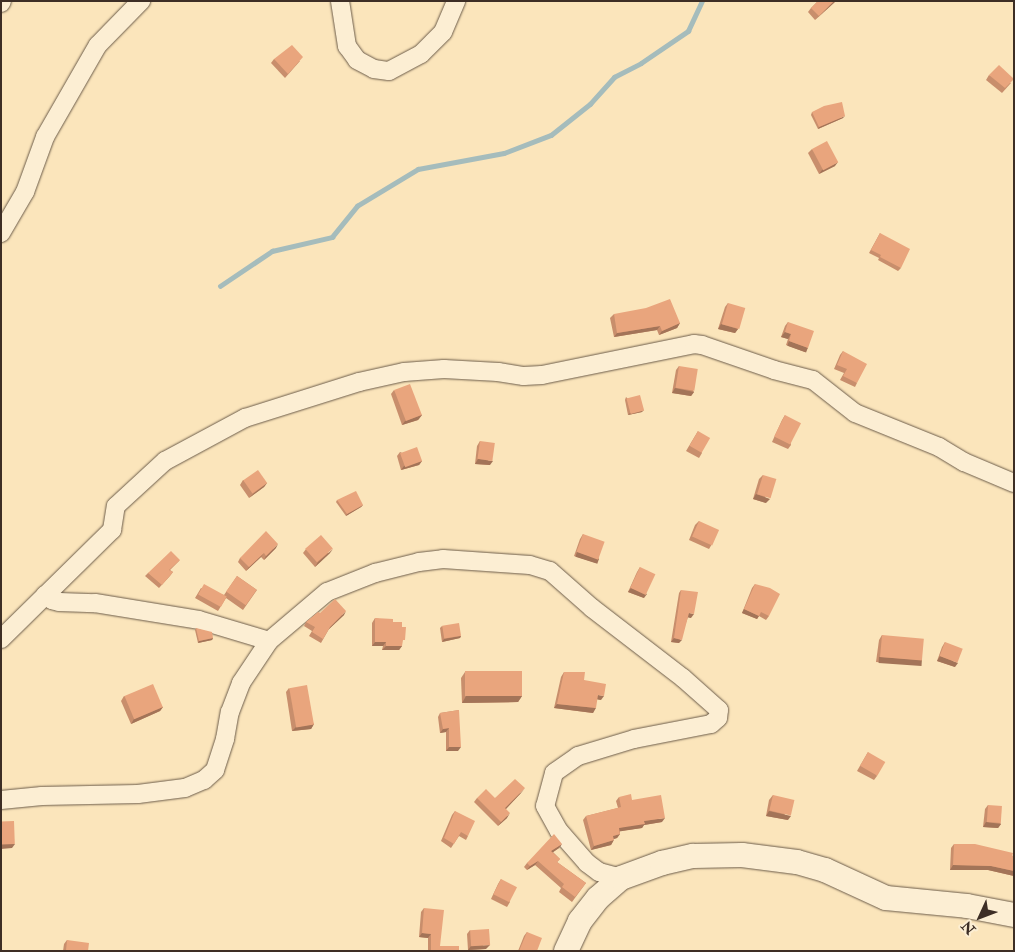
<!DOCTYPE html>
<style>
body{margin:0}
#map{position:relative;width:1015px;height:952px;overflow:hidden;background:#fbe5bb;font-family:"IM FELL Double Pica",serif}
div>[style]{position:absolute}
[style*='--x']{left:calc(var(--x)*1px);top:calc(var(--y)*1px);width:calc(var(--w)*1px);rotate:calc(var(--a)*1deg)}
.stream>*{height:4.5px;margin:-2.25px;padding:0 2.25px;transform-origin:2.25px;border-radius:2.25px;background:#a5bcbc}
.roads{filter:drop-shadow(0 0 1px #6c5c4a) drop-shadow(0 0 1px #6c5c4a)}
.minor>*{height:18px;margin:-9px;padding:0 9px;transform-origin:9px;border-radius:9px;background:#fceed3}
.secondary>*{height:24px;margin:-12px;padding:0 12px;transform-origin:12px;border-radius:12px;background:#fceed3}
.wall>*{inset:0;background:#c88e6c}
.shaded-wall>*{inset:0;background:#a37458;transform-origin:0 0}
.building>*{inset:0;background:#e9a57d;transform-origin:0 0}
span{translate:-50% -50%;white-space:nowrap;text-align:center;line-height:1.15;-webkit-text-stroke:4px #fceed3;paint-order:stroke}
.frame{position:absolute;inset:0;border:2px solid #3d2e25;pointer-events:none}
.north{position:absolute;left:955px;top:892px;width:50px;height:50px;-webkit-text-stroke:4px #fceed3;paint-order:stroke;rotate:227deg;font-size:14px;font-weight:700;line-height:20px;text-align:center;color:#3d2e25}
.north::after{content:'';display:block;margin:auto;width:18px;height:22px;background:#3d2e25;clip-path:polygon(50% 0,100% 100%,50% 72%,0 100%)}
</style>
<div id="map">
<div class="stream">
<div style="--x:220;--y:286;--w:63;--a:-33.9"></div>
<div style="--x:272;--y:251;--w:62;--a:-13.1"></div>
<div style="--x:332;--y:237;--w:40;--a:-51"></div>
<div style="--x:357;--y:206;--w:71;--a:-31.2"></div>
<div style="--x:418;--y:169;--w:87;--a:-10.5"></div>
<div style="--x:504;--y:153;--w:50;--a:-21"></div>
<div style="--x:551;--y:135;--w:50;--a:-38.5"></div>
<div style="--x:590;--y:104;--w:36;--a:-48"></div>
<div style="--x:614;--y:77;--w:30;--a:-27"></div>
<div style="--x:641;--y:63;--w:57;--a:-34.2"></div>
<div style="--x:688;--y:31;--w:33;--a:-65"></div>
</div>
<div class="roads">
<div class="minor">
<div style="--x:340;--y:1;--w:46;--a:81.2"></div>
<div style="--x:347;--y:46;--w:17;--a:54"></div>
<div style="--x:357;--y:60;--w:19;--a:28"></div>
<div style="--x:374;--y:69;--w:15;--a:8"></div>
<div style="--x:389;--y:71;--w:36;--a:-28"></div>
<div style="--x:421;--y:54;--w:31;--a:-45"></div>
<div style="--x:443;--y:32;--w:34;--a:-67"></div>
<div style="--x:1;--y:3;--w:2;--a:-63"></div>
<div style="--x:1;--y:233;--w:48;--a:-59.7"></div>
<div style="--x:25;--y:192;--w:59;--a:-70"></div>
<div style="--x:45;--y:137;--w:106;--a:-60.1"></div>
<div style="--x:98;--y:45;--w:62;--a:-45.7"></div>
<div style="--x:45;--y:595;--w:9;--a:36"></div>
<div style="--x:52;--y:600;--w:7;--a:16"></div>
<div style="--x:59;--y:602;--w:36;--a:2"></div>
<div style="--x:95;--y:603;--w:105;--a:9.3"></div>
<div style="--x:199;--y:620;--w:73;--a:16.7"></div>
<div style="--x:1;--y:639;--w:156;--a:-44.5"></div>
<div style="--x:112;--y:530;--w:24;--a:-81"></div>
<div style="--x:116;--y:506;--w:67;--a:-42.6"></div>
<div style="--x:165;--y:461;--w:91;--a:-28.3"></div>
<div style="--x:245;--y:418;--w:120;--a:-17.5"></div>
<div style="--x:359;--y:382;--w:46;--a:-12.5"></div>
<div style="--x:404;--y:372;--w:40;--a:-4.3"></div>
<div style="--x:444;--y:369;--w:54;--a:3.2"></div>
<div style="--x:498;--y:372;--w:26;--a:9"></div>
<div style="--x:524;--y:376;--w:18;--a:-3"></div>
<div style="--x:542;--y:375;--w:155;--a:-11.5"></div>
<div style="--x:694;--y:344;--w:8;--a:7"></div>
<div style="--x:702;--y:345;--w:76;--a:19.1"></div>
<div style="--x:774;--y:370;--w:40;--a:14.4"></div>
<div style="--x:813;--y:380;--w:53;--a:38.2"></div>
<div style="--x:855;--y:413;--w:91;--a:22"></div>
<div style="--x:939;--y:447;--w:29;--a:31"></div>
<div style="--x:964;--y:462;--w:54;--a:22.8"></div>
<div style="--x:1;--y:800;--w:41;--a:-5.6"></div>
<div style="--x:42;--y:796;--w:96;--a:-1.2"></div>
<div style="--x:138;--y:794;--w:47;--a:-7.3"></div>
<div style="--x:185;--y:788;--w:21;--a:-23"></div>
<div style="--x:204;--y:780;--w:15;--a:-42"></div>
<div style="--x:215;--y:770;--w:33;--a:-72"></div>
<div style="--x:225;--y:739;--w:27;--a:-80"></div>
<div style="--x:230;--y:712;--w:31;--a:-69"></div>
<div style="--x:241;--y:683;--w:50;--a:-56.3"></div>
<div style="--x:269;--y:641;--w:76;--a:-40.2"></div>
<div style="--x:327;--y:592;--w:52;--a:-21.6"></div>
<div style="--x:375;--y:573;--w:45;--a:-14"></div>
<div style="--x:419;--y:562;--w:24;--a:-7"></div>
<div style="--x:443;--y:559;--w:87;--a:3.9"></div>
<div style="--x:530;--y:565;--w:21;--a:17"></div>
<div style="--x:550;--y:571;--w:56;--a:41.4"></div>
<div style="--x:592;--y:608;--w:115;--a:37.6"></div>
<div style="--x:683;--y:678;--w:48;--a:41.6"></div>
<div style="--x:719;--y:710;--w:8;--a:97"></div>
<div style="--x:718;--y:718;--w:9;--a:139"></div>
<div style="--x:711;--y:724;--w:78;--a:169"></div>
<div style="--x:634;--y:739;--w:59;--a:163.1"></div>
<div style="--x:578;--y:756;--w:29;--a:145"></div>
<div style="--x:554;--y:773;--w:34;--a:105"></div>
<div style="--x:545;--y:806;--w:29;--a:61"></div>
<div style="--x:559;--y:831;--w:43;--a:48.8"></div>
<div style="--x:587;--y:863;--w:15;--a:37"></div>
<div style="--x:599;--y:872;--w:23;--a:15"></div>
</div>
<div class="secondary">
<div style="--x:566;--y:951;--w:33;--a:-65"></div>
<div style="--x:580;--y:921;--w:29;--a:-52"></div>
<div style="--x:598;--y:898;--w:30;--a:-41"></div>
<div style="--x:621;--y:878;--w:44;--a:-20.1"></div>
<div style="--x:662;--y:863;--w:32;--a:-13"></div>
<div style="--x:693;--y:856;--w:49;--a:-1.2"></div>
<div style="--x:742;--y:855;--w:55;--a:7.3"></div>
<div style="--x:797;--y:862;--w:29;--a:16"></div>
<div style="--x:825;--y:870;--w:67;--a:24.7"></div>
<div style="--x:886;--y:898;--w:81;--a:5.6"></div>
<div style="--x:967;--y:906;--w:48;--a:10.8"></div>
</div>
</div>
<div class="wall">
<div style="clip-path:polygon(818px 1px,836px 1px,815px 20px,808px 12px,811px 8px)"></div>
<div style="clip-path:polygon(274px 59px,300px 61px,285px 78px,271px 63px)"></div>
<div style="clip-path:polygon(989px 75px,1011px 83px,1002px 93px,986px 80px)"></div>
<div style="clip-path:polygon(812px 112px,843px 118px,818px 129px,811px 115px)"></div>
<div style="clip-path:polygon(812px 149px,835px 166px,819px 174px,808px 153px)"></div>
<div style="clip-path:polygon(880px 233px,901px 268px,898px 271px,878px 260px,879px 258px,869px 253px)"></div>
<div style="clip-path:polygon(728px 303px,738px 329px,735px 333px,718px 329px,725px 307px)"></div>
<div style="clip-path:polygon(614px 314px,680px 323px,677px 328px,659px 335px,657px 330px,614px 337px,610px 318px)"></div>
<div style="clip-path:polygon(788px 322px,808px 348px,805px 352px,786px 345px,788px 339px,781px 337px,785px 326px)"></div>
<div style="clip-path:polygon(843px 351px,857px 383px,855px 387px,840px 380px,844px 373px,834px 369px,840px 355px)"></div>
<div style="clip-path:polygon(679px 366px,694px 392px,691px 396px,672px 393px,676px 370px)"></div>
<div style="clip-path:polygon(394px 390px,422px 415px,418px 420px,402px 425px,391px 394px)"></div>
<div style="clip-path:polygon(626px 397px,642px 412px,628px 415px,625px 400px)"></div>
<div style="clip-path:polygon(785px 415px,791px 445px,788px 449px,772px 442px,782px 420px)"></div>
<div style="clip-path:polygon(698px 431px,702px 453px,699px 458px,686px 451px)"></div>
<div style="clip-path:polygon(480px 441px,490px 465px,475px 464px,477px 446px)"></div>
<div style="clip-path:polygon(400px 452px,422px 461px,419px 465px,401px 470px,397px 456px)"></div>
<div style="clip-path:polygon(763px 475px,766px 503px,753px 499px,759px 479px)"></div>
<div style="clip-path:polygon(243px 480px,267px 483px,264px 487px,249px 498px,240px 485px)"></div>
<div style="clip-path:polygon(337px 500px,363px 505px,361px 507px,346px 516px,336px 502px)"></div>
<div style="clip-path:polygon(699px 521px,712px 544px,709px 549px,689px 540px,695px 525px)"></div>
<div style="clip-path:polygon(583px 534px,599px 559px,596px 563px,574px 556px,580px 539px)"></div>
<div style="clip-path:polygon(276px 548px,264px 560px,261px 557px,246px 571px,238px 562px,240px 558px)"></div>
<div style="clip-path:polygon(306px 549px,330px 553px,315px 567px,303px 553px)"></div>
<div style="clip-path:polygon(180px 560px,170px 570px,173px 572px,170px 576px,159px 588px,145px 576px,148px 573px)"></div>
<div style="clip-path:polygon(640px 567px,644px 598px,628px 592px,637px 572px)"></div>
<div style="clip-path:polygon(237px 576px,257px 590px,243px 610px,226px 598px,218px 611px,195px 598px,201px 588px,224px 595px)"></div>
<div style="clip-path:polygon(755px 584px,769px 616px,766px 620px,759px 616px,757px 619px,742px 613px,752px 588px)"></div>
<div style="clip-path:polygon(681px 590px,691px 618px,688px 617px,679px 643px,671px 642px,679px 593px)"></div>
<div style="clip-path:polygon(320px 613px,344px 615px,329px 629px,321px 643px,309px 636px,312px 631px,304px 626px,306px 622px)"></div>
<div style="clip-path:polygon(375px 618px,393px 622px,402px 646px,399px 650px,382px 650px,383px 646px,372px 646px,372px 623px)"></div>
<div style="clip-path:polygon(442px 626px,461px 636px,460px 638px,442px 642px,440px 628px)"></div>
<div style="clip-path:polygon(196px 628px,213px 638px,212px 640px,198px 643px,195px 630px)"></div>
<div style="clip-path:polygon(882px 635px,922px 660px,919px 665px,876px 662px,879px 640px)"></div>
<div style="clip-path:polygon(945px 642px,955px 667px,937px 661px,942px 647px)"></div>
<div style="clip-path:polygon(465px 672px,522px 696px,518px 702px,462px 703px,461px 678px)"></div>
<div style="clip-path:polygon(564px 672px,584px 680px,601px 700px,597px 699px,593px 713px,554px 708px,561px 677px)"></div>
<div style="clip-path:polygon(289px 688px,314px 724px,311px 729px,292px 731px,286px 692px)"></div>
<div style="clip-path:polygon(124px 696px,163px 707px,160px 711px,131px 724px,121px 701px)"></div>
<div style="clip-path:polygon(459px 710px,458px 751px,446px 751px,446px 732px,440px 733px,438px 717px,440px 713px)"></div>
<div style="clip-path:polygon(868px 752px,877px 776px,874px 780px,857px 771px)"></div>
<div style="clip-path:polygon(521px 793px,506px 809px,507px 818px,498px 826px,474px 802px,477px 798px,495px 798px)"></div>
<div style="clip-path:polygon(773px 795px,788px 820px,766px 816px,769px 800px)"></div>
<div style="clip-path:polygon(619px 797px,632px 800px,662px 822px,644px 825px,642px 828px,620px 831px,620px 834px,617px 838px,614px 839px,611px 845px,591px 850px,583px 820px,586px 816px,618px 808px,616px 801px)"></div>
<div style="clip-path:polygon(988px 805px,1001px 824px,998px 828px,983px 827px,985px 809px)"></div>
<div style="clip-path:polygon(455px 811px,468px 836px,466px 840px,459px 836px,451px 848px,441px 841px,452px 815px)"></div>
<div style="clip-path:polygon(562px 844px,559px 848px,553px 852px,560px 859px,557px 862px,586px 883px,572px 902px,559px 892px,561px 888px,535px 865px,527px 870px,524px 867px,527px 863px)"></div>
<div style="clip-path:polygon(954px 844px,1014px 856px,1014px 876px,988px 870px,950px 870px,951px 848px)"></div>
<div style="clip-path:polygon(501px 879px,510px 902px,507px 907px,491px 899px,498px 884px)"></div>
<div style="clip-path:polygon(424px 908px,440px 946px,459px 951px,428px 951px,428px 938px,419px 937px,421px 912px)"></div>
<div style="clip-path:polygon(470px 930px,486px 949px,468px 950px,467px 934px)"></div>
<div style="clip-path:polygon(527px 932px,537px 951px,518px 951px,524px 936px)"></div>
<div style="clip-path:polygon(67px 940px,88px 951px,63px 951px,64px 944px)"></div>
</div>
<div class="shaded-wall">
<div style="clip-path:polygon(834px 1px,836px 1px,815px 20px)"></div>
<div style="clip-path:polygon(845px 116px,843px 118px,818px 129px,819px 127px)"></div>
<div style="clip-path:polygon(838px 162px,835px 166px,819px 174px,822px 170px)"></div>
<div style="clip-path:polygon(680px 323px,677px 328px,659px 335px,662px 331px)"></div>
<div style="clip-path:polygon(721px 324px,738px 329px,735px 333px,718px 329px)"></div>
<div style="clip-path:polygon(660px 326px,657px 330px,614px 337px,617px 333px)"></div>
<div style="clip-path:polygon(785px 332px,791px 334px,788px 339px,781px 337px)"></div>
<div style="left:789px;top:341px;width:20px;height:5px;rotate:20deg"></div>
<div style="clip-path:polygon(675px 388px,694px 392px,691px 396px,672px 393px)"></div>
<div style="clip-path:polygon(644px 410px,642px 412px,628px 415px,630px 413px)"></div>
<div style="clip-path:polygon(422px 415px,418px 420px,402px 425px,405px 421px)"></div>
<div style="clip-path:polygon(478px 459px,493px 461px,490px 465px,475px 464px)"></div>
<div style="clip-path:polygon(422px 461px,419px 465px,401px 470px,404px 466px)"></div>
<div style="clip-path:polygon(267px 483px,264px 487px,249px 498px,253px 494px)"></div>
<div style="clip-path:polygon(756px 494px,770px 499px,766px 503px,753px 499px)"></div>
<div style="clip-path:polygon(363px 505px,361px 507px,346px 516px,347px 514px)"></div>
<div style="clip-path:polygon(278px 544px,276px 548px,264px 560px,266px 556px)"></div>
<div style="clip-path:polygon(333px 549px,330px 553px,315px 567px,318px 562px)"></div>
<div style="left:577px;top:552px;width:23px;height:5px;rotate:18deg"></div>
<div style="clip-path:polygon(264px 553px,261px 557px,246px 571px,249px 567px)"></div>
<div style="clip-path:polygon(631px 588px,647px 594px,644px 598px,628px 592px)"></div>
<div style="clip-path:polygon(744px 609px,759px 616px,757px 619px,742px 613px)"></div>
<div style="clip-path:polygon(346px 611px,344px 615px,328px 630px,330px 627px)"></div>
<div style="clip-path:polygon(689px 613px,694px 614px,691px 618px,686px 617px)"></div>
<div style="clip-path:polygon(461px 636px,460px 638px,442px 642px,444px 639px)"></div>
<div style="clip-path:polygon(213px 638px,212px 640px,198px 643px,199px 641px)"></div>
<div style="clip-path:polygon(674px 638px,682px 640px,679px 643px,671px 642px)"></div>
<div style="clip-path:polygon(375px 642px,386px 642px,383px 646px,372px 646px)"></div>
<div style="clip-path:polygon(386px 646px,402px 646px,399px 650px,382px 650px)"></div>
<div style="clip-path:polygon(940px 656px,958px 663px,955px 667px,937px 661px)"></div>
<div style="left:879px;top:657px;width:43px;height:6px;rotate:4deg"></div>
<div style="clip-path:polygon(598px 695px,604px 696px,601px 700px,595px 699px)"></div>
<div style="clip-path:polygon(466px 696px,522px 696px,518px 702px,462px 703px)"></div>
<div style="clip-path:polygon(557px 704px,596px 708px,593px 713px,554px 708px)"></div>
<div style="clip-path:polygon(163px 707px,160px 711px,131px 724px,134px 719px)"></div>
<div style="clip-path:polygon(314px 724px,311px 729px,292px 731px,296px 727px)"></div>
<div style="clip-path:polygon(449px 728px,446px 732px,440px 733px,443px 729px)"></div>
<div style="clip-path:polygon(449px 747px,461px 747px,458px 751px,446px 751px)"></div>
<div style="clip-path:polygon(525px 788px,521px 793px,502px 813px,505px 808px)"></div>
<div style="clip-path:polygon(769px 811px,791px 816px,788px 820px,766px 816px)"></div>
<div style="clip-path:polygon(510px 813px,507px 818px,498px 826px,501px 822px)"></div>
<div style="clip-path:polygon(665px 818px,662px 822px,644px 825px,642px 828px,616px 832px,619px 828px,644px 821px)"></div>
<div style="clip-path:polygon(986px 822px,1001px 824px,998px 828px,983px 827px)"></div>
<div style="clip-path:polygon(620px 834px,617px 838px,610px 840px,613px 836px)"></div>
<div style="clip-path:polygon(614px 840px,611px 845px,591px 850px,594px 846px)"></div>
<div style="clip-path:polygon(1px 844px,15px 844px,12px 848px,1px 849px)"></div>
<div style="clip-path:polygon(562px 844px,559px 848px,549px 855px,551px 851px)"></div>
<div style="clip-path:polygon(538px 861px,535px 865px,527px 870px,530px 866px)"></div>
<div style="clip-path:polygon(953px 865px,991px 866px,1014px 871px,1014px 876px,988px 870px,950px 870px)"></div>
<div style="clip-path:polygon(422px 933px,431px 934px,428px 938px,419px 937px)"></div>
<div style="clip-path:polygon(490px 945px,486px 949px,468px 950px,471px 946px)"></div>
</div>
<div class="building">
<div style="clip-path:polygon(818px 1px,834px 1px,819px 16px,811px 8px)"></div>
<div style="clip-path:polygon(292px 45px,303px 57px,288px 74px,274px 59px)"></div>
<div style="clip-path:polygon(999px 65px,1014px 79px,1005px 88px,989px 75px)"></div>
<div style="clip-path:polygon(842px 102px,845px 116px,819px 127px,812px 112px,824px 106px)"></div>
<div style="left:827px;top:141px;width:24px;height:17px;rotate:62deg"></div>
<div style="clip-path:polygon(880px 233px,910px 249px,901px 268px,880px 257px,881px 255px,871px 250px)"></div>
<div style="clip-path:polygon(670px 299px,680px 323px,662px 331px,660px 326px,617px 333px,614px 314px,646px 308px)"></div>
<div style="left:728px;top:303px;width:18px;height:22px;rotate:16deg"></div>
<div style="clip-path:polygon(788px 322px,814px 331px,808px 348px,789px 341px,791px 334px,785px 332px)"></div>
<div style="clip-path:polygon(843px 351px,867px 364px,857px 383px,843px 376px,847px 369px,837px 365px)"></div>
<div style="left:679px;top:366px;width:19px;height:22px;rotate:9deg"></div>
<div style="left:410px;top:384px;width:33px;height:17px;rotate:69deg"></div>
<div style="left:640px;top:395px;width:16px;height:14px;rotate:75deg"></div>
<div style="left:785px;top:415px;width:18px;height:24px;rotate:27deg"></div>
<div style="left:698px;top:431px;width:14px;height:17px;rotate:30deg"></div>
<div style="left:480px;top:441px;width:15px;height:18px;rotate:8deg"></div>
<div style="left:417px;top:447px;width:15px;height:18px;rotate:70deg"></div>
<div style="left:258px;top:470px;width:16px;height:18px;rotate:55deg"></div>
<div style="left:763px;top:475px;width:14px;height:20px;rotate:17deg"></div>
<div style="clip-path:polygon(356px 491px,363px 505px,347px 514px,337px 500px)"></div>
<div style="left:699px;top:521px;width:22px;height:17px;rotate:24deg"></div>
<div style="clip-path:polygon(266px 531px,278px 544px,266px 556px,264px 553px,249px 567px,240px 558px)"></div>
<div style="left:583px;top:534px;width:23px;height:19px;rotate:20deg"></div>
<div style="left:321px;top:535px;width:18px;height:21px;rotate:49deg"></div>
<div style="clip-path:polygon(171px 551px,180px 560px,169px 570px,173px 572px,162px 585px,148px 573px)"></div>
<div style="left:640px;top:567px;width:17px;height:23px;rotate:25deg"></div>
<div style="left:237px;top:576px;width:24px;height:19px;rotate:35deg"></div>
<div style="left:204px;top:584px;width:26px;height:12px;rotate:29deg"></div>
<div style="clip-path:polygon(755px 584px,770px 588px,780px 594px,769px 616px,761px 612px,759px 616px,744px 609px)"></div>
<div style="clip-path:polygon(681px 590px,698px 592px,694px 614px,689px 613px,682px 640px,674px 638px)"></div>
<div style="clip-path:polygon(335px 599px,346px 611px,330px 627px,323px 639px,312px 632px,315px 627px,306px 622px,318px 612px,320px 613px)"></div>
<div style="clip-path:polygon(375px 618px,393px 619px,393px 622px,402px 622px,402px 627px,406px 627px,405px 640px,403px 640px,402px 646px,386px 646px,386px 642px,375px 642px)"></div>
<div style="left:459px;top:623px;width:13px;height:17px;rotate:81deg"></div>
<div style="clip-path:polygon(196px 628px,212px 632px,213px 638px,199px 641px)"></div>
<div style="left:882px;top:635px;width:42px;height:22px;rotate:5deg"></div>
<div style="left:945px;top:642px;width:19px;height:15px;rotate:21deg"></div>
<div style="left:522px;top:671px;width:25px;height:57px;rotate:90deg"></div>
<div style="clip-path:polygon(564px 672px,585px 672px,584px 680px,606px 684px,604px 696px,598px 695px,596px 708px,557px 704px)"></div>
<div style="left:153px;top:684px;width:25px;height:31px;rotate:67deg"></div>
<div style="left:307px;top:685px;width:40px;height:18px;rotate:80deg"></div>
<div style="clip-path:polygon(459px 710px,461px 747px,449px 747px,449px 728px,443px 729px,440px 713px)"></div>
<div style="left:868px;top:752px;width:20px;height:16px;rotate:30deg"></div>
<div style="clip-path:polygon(515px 779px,525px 788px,505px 808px,510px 813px,501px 822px,477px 798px,486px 789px,495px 798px)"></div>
<div style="clip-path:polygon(631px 794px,632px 800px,661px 795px,665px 818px,644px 821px,645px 824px,619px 828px,620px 834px,613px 836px,614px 840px,594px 846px,586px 816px,621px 807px,619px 797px)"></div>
<div style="left:773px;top:795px;width:22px;height:16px;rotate:13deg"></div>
<div style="left:988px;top:805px;width:14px;height:17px;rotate:4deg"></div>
<div style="clip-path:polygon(455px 811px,475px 821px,468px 836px,461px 832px,454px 844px,444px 838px)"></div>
<div style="left:14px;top:821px;width:23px;height:13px;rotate:88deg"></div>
<div style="clip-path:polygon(554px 834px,562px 844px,551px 851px,560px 859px,557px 862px,586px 883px,575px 897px,562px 887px,564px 884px,538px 861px,530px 866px,527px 863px)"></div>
<div style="clip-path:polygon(954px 844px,975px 844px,1013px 853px,1012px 856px,1014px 856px,1014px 871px,991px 866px,953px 865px)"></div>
<div style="left:501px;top:879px;width:18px;height:17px;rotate:27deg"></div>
<div style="clip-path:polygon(424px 908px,444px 910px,440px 946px,459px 946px,459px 951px,431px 951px,431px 934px,422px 933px)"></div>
<div style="left:489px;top:929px;width:16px;height:19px;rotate:86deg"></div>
<div style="clip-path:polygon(527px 932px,542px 938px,537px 951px,519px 951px)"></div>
<div style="clip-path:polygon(67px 940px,89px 943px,88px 951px,66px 951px)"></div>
</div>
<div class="frame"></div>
<div class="north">N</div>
</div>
